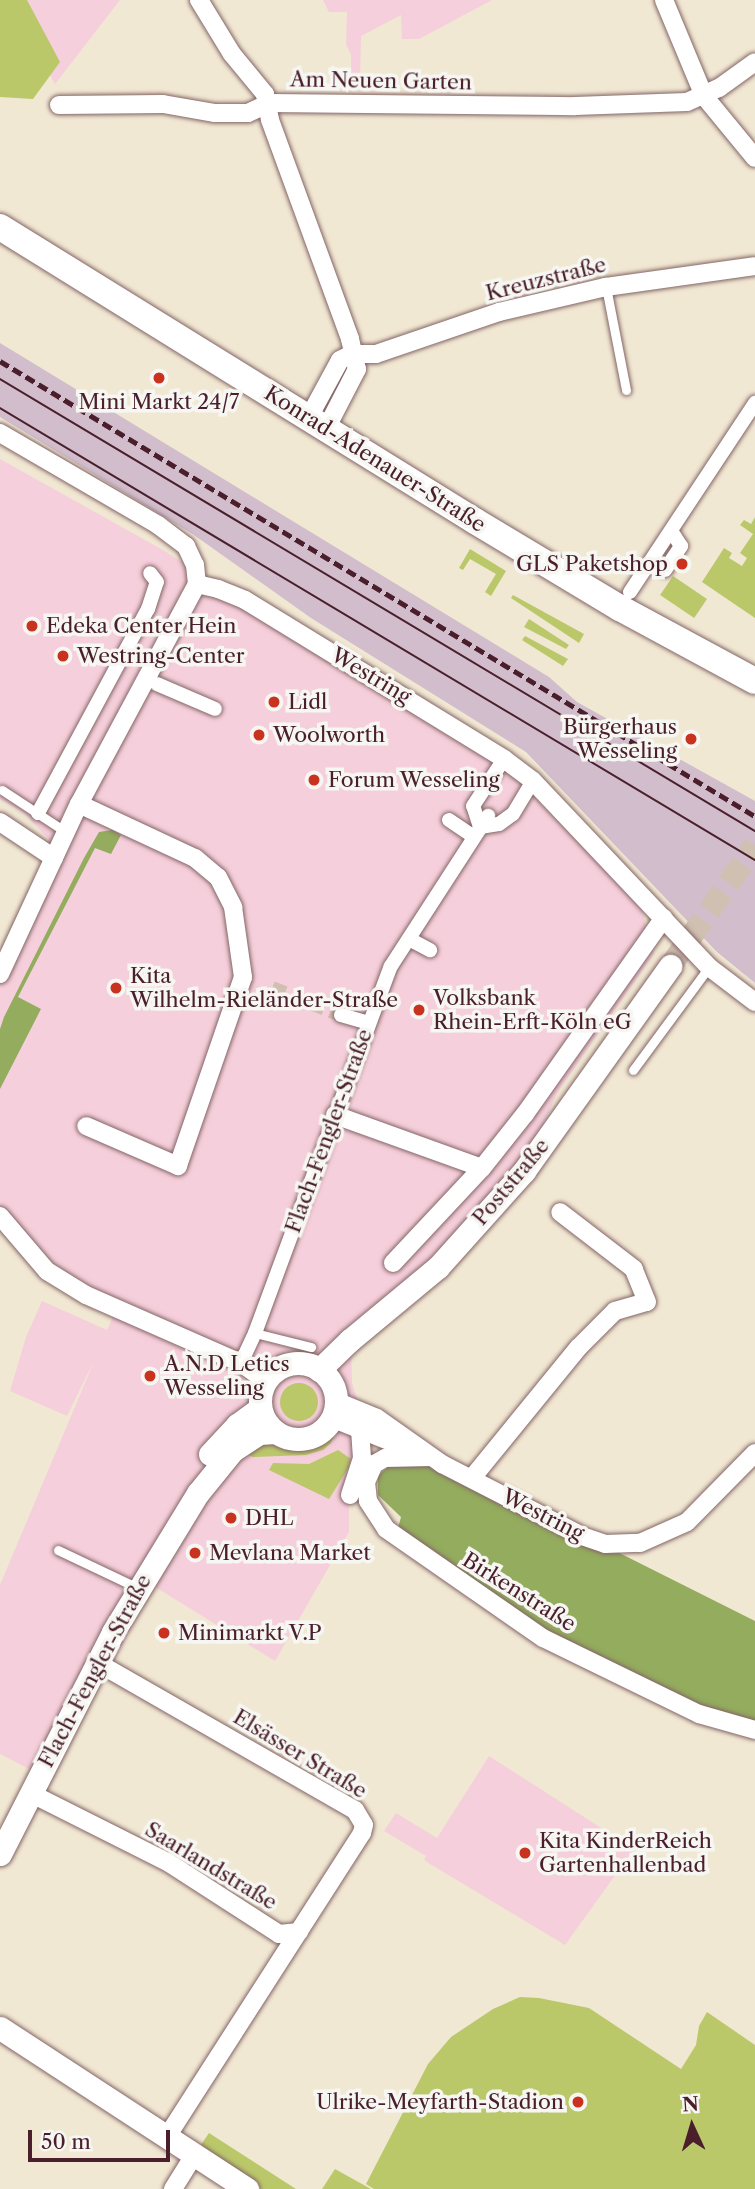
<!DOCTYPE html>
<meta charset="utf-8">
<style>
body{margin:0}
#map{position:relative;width:755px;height:2189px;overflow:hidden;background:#f1e8d3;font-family:"Libre Caslon Text",serif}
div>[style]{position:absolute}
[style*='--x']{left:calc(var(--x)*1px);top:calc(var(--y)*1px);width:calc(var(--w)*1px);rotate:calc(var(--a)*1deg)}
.built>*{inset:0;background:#f5cfdb}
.industrial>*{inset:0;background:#d1bdcc}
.green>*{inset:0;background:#bac86a;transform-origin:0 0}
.round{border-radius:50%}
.forest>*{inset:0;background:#93ac5e}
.pedestrian-tunnel>*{height:14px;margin-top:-7px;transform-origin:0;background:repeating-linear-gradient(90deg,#d0c0b1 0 14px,transparent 0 21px)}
.tertiary-tunnel>*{height:23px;margin-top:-11.5px;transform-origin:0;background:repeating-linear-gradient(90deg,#d0c0b1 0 23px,transparent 0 34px)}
.roads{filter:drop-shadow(0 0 2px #846566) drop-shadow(0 0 2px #846566)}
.service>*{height:9px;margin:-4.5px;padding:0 4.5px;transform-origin:4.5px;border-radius:4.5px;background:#fff}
.pedestrian>*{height:14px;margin:-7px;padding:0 7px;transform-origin:7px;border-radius:7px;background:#fff}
.minor>*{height:18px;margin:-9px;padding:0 9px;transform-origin:9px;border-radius:9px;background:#fff}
.tertiary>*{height:23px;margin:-11.5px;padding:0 11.5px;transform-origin:11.5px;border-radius:11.5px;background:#fff}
.tertiary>.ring{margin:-11.5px;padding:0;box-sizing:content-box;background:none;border:23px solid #fff;border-radius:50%}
.secondary>*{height:26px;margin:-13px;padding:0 13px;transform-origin:13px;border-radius:13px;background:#fff}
.tram>*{height:2px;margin:-1px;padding:0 1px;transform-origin:1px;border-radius:1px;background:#4a1f2b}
.rail>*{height:5px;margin-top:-2.5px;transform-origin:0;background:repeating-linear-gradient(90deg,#4a1f2b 0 10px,transparent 0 15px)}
.dots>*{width:19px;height:19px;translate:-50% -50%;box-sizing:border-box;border:4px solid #f6f6f2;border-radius:50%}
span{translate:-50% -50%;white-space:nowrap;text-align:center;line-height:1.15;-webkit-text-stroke:7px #f6f6f2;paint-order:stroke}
.street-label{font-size:21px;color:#4a1f2b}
.poi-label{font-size:21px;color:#4a1f2b}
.right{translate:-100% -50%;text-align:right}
.left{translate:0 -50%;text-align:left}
.north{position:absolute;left:657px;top:2091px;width:70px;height:70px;-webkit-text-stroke:5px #f6f6f2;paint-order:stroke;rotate:356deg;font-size:19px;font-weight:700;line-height:28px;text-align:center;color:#4a1f2b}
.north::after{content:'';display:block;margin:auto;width:24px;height:32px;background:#4a1f2b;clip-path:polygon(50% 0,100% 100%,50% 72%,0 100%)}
.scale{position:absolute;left:28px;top:2130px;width:142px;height:32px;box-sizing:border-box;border:4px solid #4a1f2b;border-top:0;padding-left:9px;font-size:21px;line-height:24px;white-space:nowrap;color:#4a1f2b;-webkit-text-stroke:5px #f6f6f2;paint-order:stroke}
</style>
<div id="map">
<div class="built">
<div style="clip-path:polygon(7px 0,120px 0,55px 84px)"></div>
<div style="clip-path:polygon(323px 0,492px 0,419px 39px,402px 39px,401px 15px,361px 36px,360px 83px,351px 83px,351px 55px,346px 44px,347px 12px,329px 12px)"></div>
<div style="clip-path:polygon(0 459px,163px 550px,526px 782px,638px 897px,654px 954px,557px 1093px,524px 1171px,351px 1340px,352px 1383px,363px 1418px,349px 1481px,349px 1532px,275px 1661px,152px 1585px,110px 1670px,99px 1664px,41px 1775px,0 1754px,0 1585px,95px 1359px,67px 1416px,10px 1391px,26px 1337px,42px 1301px,107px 1330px,117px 1308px,86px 1295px,0 1216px,0 974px,58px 849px,24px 813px,0 799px)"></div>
<div style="clip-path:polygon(489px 1756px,634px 1849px,565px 1945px,430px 1864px,424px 1860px,426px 1856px,384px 1831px,396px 1813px,437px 1838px)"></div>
</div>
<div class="industrial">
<div style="clip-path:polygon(0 343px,549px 677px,577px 702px,755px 801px,755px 983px,717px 952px,526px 752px,311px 618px,194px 535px,0 417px)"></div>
</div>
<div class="green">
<div style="clip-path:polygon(0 0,27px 0,60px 62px,33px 99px,0 97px)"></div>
<div style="clip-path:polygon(755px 517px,755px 618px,702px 582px,724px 548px,732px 553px,729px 558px,742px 566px,747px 558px,740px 553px,753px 534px,740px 525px,744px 520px,751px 524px)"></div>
<div style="clip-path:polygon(470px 549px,506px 571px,491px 596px,485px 592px,496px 574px,470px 559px,463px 570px,459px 568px)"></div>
<div style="left:673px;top:576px;width:41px;height:23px;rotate:34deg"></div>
<div style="clip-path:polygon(513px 595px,584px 634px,579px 643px,511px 598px)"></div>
<div style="clip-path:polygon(529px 619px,569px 645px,566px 649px,524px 627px)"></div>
<div style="clip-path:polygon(525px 636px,568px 659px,563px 666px,522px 640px)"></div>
<div class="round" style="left:280px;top:1383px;width:38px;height:38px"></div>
<div style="clip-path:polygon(336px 1431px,331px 1443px,323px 1450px,306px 1455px,253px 1457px,241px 1452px,270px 1439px,306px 1442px)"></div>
<div style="clip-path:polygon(338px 1450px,351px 1459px,349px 1467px,329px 1499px,269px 1470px,273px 1463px,309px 1464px)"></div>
<div style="clip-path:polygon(520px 1997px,539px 1998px,589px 2008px,681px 2069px,696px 2045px,699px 2026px,707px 2012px,755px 2045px,755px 2189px,374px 2189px,366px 2184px,428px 2064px,451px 2037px,493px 2009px)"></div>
<div style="clip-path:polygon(209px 2133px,296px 2189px,247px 2189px,194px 2155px)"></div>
<div style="clip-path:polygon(335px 2169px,371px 2189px,322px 2189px)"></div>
</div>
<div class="forest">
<div style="clip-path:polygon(112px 830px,121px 835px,111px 854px,95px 848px,18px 997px,41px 1009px,0 1089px,0 1029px,4px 1017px,84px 858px,99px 832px)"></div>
<div style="clip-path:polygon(442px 1464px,755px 1621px,755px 1730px,543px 1638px,396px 1536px,401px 1517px,378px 1495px,378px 1476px,389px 1466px)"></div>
</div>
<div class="pedestrian-tunnel">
<div style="--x:272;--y:988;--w:74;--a:21.4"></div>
</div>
<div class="tertiary-tunnel">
<div style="--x:670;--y:966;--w:148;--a:-54.9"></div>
</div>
<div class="roads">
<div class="service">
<div style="--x:606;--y:287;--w:105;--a:79"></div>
<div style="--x:2;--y:790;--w:77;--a:33.3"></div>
<div style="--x:633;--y:1070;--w:128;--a:-53.6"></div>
<div style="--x:255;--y:1333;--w:58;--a:14"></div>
<div style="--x:58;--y:1550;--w:89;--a:25.4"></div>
</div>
<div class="pedestrian">
<div style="--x:665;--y:570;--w:29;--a:-56"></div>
<div style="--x:681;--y:546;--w:17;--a:-123"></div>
<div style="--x:630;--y:592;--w:227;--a:-56.5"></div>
<div style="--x:157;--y:684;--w:63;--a:23.3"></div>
<div style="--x:38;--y:813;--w:232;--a:-61.7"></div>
<div style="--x:148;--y:609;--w:28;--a:-72"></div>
<div style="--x:157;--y:582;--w:11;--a:-128"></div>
<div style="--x:449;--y:820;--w:29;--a:34"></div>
<div style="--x:480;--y:827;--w:22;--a:-108"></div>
<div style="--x:473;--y:806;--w:56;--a:-56.6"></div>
<div style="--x:480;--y:827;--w:19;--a:-9"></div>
<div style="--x:499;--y:824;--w:17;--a:-36"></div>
<div style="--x:513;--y:814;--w:39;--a:-59"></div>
<div style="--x:409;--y:939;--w:24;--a:28"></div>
<div style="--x:341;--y:1015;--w:29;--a:16"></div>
<div style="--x:241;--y:1363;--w:33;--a:-65"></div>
<div style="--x:255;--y:1333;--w:391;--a:-69.7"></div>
<div style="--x:391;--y:966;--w:179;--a:-57.1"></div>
</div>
<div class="minor">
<div style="--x:199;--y:0;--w:63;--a:58.6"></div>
<div style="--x:232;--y:54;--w:52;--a:50.5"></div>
<div style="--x:265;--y:94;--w:26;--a:79"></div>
<div style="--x:270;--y:120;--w:233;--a:69.9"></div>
<div style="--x:350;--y:339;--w:31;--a:77"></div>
<div style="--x:357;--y:369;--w:68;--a:117.3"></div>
<div style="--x:664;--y:0;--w:104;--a:67.4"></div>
<div style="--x:704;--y:96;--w:80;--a:50.6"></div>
<div style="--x:59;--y:105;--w:104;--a:-0.6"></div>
<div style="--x:163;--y:104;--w:53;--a:9.8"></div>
<div style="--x:215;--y:113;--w:33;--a:0"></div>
<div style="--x:248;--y:113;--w:23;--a:-25"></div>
<div style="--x:269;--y:103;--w:306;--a:0.6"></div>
<div style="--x:575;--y:106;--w:112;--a:-2"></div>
<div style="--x:687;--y:102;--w:35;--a:-24"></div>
<div style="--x:719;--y:88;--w:44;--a:-35.8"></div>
<div style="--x:352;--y:354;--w:24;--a:0"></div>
<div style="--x:376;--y:354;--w:130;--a:-18.9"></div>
<div style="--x:499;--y:312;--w:110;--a:-13.2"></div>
<div style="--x:606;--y:287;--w:150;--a:-8"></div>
<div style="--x:308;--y:419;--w:67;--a:-61.5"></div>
<div style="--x:340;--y:360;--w:13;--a:-27"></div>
<div style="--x:0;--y:433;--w:183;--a:30.2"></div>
<div style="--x:158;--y:525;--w:35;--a:37"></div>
<div style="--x:186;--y:546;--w:21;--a:65"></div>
<div style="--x:195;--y:565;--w:19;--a:84"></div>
<div style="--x:197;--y:584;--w:22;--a:13"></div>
<div style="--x:218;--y:589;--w:29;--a:22"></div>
<div style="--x:245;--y:600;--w:304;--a:31.5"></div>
<div style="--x:504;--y:759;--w:36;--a:37"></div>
<div style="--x:533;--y:781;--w:256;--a:46.6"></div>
<div style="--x:709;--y:967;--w:58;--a:37.3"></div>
<div style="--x:79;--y:804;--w:128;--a:25"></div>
<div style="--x:195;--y:858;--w:30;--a:40"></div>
<div style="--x:218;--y:877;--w:34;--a:63"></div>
<div style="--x:233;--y:907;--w:71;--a:81.9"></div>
<div style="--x:243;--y:977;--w:200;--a:109"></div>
<div style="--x:178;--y:1166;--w:100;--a:-156.5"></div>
<div style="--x:0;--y:822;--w:65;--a:33.7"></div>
<div style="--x:0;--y:974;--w:187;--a:-65.1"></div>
<div style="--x:79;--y:804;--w:250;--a:-61.8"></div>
<div style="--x:335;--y:1115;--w:156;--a:19.8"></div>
<div style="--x:0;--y:1216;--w:72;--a:49.5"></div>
<div style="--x:47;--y:1271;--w:46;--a:31.6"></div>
<div style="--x:86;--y:1295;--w:169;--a:23.7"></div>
<div style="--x:241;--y:1363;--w:31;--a:36"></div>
<div style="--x:393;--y:1263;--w:130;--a:-46.9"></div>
<div style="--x:482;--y:1168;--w:69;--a:-51.5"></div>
<div style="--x:525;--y:1114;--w:240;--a:-54.7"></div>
<div style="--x:336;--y:1401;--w:44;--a:22.5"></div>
<div style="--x:377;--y:1418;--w:80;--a:35.3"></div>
<div style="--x:442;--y:1464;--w:157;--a:27.2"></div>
<div style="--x:582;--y:1536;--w:24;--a:19"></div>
<div style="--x:605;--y:1544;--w:35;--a:-2"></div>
<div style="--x:640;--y:1543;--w:51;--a:-24.1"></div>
<div style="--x:687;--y:1522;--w:97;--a:-45.4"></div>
<div style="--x:331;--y:1418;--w:95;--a:21.7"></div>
<div style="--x:431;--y:1457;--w:46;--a:178.8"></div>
<div style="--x:385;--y:1458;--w:13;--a:151"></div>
<div style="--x:374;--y:1464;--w:20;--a:114"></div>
<div style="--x:366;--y:1482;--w:19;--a:84"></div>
<div style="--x:368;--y:1501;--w:33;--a:57"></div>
<div style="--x:386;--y:1529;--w:191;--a:34.8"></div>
<div style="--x:543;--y:1638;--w:174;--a:26"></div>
<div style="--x:699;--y:1714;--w:58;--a:15.9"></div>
<div style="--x:472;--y:1478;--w:169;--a:-50.8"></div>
<div style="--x:579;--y:1347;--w:51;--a:-45"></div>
<div style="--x:615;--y:1311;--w:33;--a:-16"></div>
<div style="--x:647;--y:1302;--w:35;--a:-112"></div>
<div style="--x:634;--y:1269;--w:93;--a:-142.4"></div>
<div style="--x:350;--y:1495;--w:39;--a:-72"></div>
<div style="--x:362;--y:1458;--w:27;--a:-94"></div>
<div style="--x:98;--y:1663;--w:296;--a:29.8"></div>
<div style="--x:355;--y:1810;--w:17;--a:59"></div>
<div style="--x:364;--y:1825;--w:8;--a:104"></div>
<div style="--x:362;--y:1833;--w:363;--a:122.7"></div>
<div style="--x:32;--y:1794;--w:153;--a:26.7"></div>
<div style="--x:169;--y:1863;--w:131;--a:32.8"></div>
<div style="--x:279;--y:1934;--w:20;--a:-6"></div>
<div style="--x:173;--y:2189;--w:40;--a:-58"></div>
</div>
<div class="tertiary">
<div class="ring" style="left:260px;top:1363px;width:53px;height:53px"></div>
<div style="--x:319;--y:1370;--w:43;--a:-44.1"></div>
<div style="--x:350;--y:1340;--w:114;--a:-39.7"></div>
<div style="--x:438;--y:1267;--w:129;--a:-48.1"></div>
<div style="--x:524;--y:1171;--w:252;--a:-54.5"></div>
<div style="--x:210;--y:1454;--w:40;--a:-47"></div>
<div style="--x:237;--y:1425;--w:27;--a:-36"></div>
<div style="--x:0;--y:1854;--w:249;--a:-63"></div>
<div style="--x:113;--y:1632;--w:163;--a:-58.6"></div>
<div style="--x:198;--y:1493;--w:55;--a:-50.9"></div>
<div style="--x:233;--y:1450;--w:31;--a:-33"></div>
<div style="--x:259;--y:1433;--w:17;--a:-3"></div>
<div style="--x:0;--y:2028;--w:295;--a:33.1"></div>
</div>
<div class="secondary">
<div style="--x:0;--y:227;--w:559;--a:31.76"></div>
<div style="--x:475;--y:521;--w:169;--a:31"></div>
<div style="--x:620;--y:608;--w:153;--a:28.4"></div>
</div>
</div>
<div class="tram">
<div style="--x:0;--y:379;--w:880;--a:30.91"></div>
<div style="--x:0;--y:408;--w:880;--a:30.91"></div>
</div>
<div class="rail">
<div style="--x:0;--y:361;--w:882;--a:31.08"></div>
</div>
<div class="dots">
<div style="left:159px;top:378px;background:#c8321e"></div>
<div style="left:682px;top:564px;background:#c8321e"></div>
<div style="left:32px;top:626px;background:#c8321e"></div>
<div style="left:63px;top:656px;background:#c8321e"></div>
<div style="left:274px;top:702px;background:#c8321e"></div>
<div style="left:259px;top:735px;background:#c8321e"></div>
<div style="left:691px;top:739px;background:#c8321e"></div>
<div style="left:314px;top:780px;background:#c8321e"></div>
<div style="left:116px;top:988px;background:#c8321e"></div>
<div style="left:419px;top:1010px;background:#c8321e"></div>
<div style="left:150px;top:1376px;background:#c8321e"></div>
<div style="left:231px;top:1518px;background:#c8321e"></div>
<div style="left:195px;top:1553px;background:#c8321e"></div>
<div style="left:164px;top:1633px;background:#c8321e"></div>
<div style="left:525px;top:1853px;background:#c8321e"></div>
<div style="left:578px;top:2102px;background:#c8321e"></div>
</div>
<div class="street-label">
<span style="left:381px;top:81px;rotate:1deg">Am Neuen Garten</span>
<span style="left:546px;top:279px;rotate:-14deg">Kreuzstraße</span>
<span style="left:375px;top:459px;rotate:32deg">Konrad-Adenauer-Straße</span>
<span style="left:371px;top:676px;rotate:31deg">Westring</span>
<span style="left:329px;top:1131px;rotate:-70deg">Flach-Fengler-Straße</span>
<span style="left:511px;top:1182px;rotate:-50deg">Poststraße</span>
<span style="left:543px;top:1515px;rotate:27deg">Westring</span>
<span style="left:519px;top:1592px;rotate:32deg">Birkenstraße</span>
<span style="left:95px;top:1671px;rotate:-62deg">Flach-Fengler-Straße</span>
<span style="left:300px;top:1754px;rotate:31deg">Elsässer Straße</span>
<span style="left:211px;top:1866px;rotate:31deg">Saarlandstraße</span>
</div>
<div class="poi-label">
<span style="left:159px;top:402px">Mini Markt 24/7</span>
<span class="right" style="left:668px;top:564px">GLS Paketshop</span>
<span class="left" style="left:46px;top:626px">Edeka Center Hein</span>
<span class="left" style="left:77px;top:656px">Westring-Center</span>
<span class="left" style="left:288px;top:702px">Lidl</span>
<span class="right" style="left:677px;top:739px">Bürgerhaus<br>Wesseling</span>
<span class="left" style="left:273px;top:735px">Woolworth</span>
<span class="left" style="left:328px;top:780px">Forum Wesseling</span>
<span class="left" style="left:130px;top:988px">Kita<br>Wilhelm-Rieländer-Straße</span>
<span class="left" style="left:433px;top:1010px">Volksbank<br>Rhein-Erft-Köln eG</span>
<span class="left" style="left:164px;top:1376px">A.N.D Letics<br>Wesseling</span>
<span class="left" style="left:245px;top:1518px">DHL</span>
<span class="left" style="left:209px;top:1553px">Mevlana Market</span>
<span class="left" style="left:178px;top:1633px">Minimarkt V.P</span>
<span class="left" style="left:539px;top:1853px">Kita KinderReich<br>Gartenhallenbad</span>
<span class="right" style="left:564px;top:2102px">Ulrike-Meyfarth-Stadion</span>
</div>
<div class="north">N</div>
<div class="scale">50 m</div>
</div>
